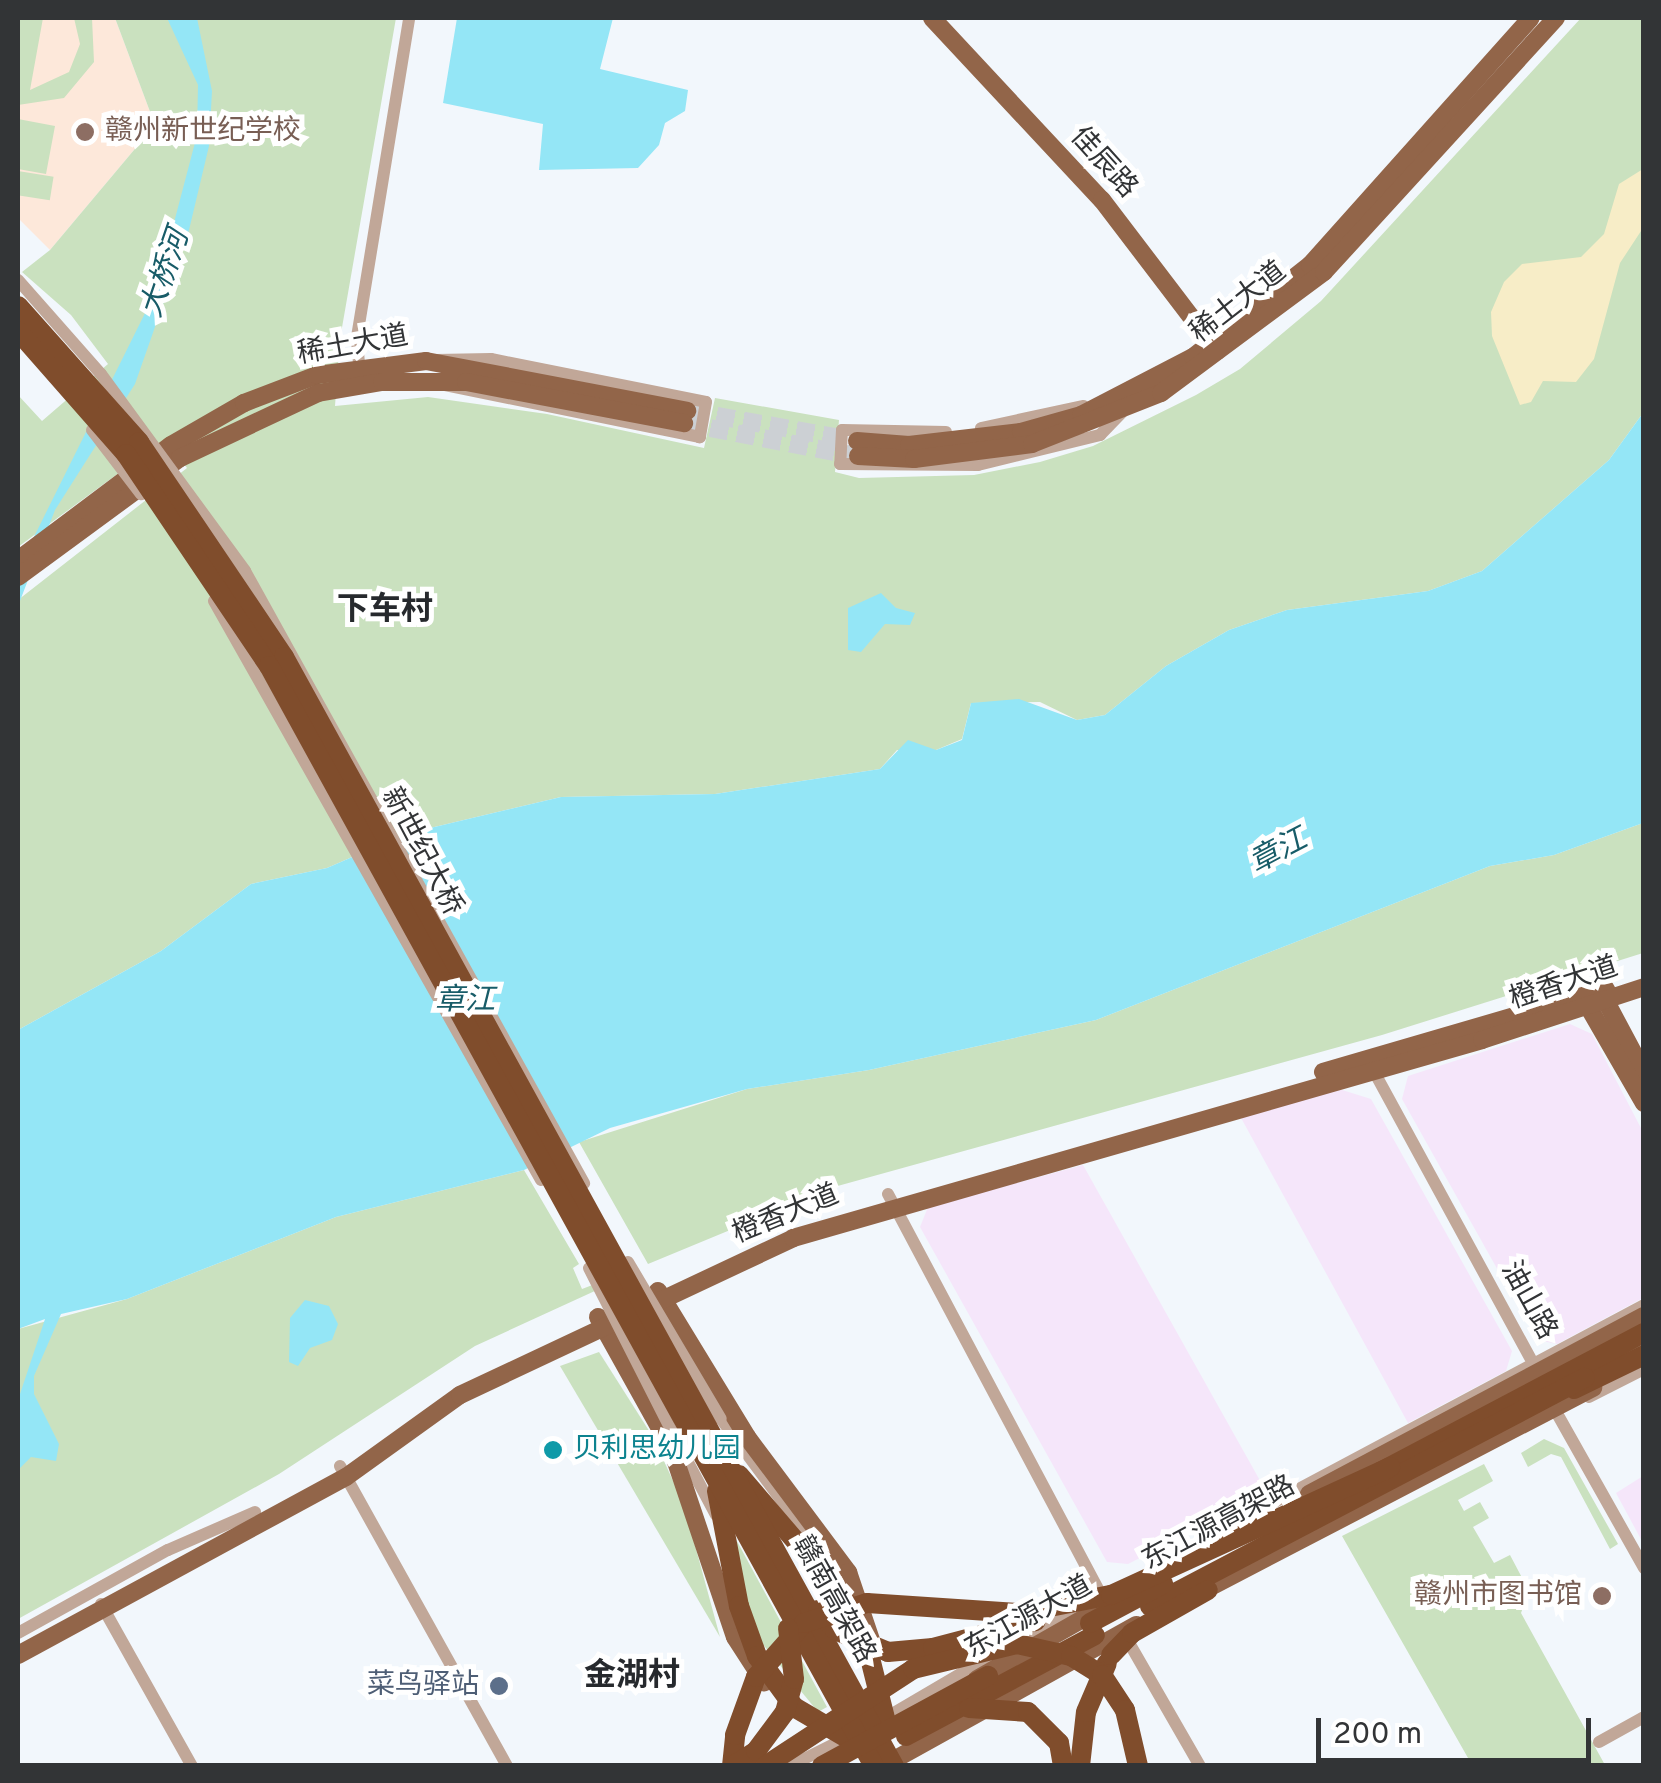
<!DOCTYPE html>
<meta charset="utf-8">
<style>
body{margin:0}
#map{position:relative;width:1661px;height:1783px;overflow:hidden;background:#f2f7fc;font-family:Overpass,"Noto Sans SC",sans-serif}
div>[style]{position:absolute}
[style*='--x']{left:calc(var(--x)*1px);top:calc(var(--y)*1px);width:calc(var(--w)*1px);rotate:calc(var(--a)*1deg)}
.commercial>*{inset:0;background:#f5e6fa}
.education>*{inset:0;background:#fde8da}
.green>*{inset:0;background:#cae1bf;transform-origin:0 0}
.sand>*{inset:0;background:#f7edc7}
.water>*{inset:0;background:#94e6f6}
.major-tunnel>*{height:18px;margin-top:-9px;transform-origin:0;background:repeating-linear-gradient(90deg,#ccd0d4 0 18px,transparent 0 27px)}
.minor>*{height:12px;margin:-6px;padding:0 6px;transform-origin:6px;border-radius:6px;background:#c1a798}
.major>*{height:18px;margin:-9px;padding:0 9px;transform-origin:9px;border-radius:9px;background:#926549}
.highway>*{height:20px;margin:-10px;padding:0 10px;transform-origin:10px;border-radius:10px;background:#804d2c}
.minor-bridge>*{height:12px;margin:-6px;padding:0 6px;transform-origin:6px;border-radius:6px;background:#c1a798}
.highway-bridge>*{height:20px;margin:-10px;padding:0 10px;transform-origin:10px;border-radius:10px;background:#804d2c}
.dots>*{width:28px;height:28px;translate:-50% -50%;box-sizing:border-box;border:5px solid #fff;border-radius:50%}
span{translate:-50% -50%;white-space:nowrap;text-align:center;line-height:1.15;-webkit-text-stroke:10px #fff;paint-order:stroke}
.education-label{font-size:28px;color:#785e54}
.left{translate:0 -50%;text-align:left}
.right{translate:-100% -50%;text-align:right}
.street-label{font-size:28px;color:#323436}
.culture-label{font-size:28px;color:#0d838f}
.service-label{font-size:28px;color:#4e5e75}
.water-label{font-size:30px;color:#185c68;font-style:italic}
.quarter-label{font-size:32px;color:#26292d;font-weight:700}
.frame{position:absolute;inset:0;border:20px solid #323436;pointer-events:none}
.scale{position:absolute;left:1316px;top:1718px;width:275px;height:45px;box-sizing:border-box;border:5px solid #323436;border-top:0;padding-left:12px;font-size:30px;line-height:35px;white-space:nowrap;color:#323436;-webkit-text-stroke:8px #fff;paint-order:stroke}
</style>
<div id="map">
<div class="commercial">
<div style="clip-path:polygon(1570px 1024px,1592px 1034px,1643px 1132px,1643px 1298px,1557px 1344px,1537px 1340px,1402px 1099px,1408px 1076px)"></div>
<div style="clip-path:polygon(1339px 1089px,1371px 1099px,1512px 1351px,1506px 1371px,1408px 1423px,1240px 1116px)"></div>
<div style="clip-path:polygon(1083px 1165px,1267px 1493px,1128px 1564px,1107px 1562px,920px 1227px,928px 1207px)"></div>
<div style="clip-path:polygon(1643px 1476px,1643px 1543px,1616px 1493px)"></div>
</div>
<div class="education">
<div style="clip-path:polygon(18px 18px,115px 18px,155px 125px,50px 250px,18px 218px)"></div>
</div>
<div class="green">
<div style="clip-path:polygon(18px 18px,43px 18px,30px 90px,69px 72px,80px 44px,74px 18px,92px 18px,94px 62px,64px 98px,18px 105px)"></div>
<div style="clip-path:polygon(115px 18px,396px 18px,340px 339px,335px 406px,428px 397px,547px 414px,704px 448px,715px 398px,839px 420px,835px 472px,859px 478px,974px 475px,1040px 462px,1093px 446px,1196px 395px,1240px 369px,1321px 301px,1581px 18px,1643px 18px,1643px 413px,1609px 460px,1482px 571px,1428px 591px,1287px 610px,1229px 630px,1166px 666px,1105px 715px,1077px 720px,1040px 702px,971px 703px,962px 739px,936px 750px,897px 750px,880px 769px,715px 794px,561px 797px,405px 834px,327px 868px,251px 884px,161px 951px,18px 1030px,18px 600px,187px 468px,165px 439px,18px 547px,18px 395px,42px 421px,108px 364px,71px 315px,22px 272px,50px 250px,155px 125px)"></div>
<div style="clip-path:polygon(18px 119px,55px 126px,46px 174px,18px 169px)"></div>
<div style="left:18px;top:171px;width:36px;height:24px;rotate:9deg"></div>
<div style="clip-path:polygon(1643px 823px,1643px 953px,1382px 1035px,834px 1187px,648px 1264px,579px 1142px,747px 1089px,869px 1070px,1096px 1020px,1490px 866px,1554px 855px)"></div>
<div style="clip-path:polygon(524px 1170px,579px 1264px,573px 1268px,582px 1289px,595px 1284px,597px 1290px,475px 1346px,279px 1474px,18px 1619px,18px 1329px,127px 1299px,336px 1217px)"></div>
<div style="clip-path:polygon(599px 1352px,653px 1437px,684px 1505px,720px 1637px,560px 1366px)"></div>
<div style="clip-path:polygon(1544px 1439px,1564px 1448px,1618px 1544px,1610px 1549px,1561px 1457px,1551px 1454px,1528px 1467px,1521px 1453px)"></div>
<div style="clip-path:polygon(1484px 1464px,1493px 1481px,1458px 1500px,1464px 1511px,1480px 1502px,1489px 1518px,1473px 1527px,1494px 1563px,1510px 1555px,1529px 1591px,1521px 1613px,1605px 1765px,1472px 1765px,1342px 1536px)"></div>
<div style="clip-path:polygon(732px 1532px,827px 1707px,818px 1712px,761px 1642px,745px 1601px)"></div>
</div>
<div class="sand">
<div style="clip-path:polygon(1643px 169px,1643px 228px,1620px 263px,1594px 359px,1576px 382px,1543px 381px,1531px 402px,1520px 405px,1492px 336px,1491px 312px,1504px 282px,1522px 264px,1581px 257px,1604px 234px,1619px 184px)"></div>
</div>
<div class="water">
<div style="clip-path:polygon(167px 18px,197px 18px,212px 91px,209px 146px,189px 230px,135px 384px,55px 510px,18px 606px,18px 569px,156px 291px,197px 135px,198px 85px)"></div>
<div style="clip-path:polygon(457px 18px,613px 18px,600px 69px,688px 90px,685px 111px,665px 123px,659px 145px,638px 168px,539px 170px,543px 124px,443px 103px)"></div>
<div style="clip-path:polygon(1643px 413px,1643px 823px,1554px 855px,1490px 866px,1096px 1020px,869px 1070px,747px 1089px,610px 1128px,524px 1170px,336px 1217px,127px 1299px,61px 1314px,34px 1376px,34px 1394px,59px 1444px,56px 1461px,31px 1457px,18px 1470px,18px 1400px,45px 1319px,18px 1329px,18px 1030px,161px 951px,251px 884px,327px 868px,405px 834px,561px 797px,715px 794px,880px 769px,908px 740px,936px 750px,962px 740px,971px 703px,1019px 699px,1077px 720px,1105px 715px,1166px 666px,1229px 630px,1287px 610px,1428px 591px,1482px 571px,1609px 460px)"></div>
<div style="clip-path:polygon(881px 593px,896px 608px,915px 613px,910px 625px,885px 624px,861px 652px,848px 650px,848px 608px)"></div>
<div style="clip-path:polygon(305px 1300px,329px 1306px,338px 1324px,332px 1340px,310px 1348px,298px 1366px,289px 1362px,290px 1318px)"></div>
</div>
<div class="major-tunnel">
<div style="--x:690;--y:411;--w:170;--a:10.2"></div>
<div style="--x:684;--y:423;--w:174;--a:10.9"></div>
</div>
<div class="minor">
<div style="--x:436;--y:360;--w:55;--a:-1"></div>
<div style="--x:491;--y:359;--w:219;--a:11.3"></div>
<div style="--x:706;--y:402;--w:36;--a:100"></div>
<div style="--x:700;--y:437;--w:260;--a:-168.5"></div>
<div style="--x:360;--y:375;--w:38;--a:-95"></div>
<div style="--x:357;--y:337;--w:323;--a:-80.7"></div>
<div style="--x:981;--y:428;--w:105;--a:-12.1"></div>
<div style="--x:946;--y:432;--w:104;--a:-178.9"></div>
<div style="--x:842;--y:430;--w:34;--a:93"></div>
<div style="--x:840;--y:464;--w:138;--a:0.4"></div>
<div style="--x:978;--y:465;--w:126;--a:-13.8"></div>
<div style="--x:1100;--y:435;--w:32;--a:-46"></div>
<div style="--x:1371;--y:1066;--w:345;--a:61.4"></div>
<div style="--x:888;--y:1194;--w:454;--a:62"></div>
<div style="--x:1589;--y:1397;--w:62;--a:-27"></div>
<div style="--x:1550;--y:1401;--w:192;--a:60.6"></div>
<div style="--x:721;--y:1419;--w:213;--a:53.4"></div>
<div style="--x:682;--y:1451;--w:72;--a:62"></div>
<div style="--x:340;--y:1466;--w:343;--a:60.9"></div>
<div style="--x:1160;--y:1563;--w:548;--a:-28.06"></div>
<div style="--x:101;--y:1604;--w:186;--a:60.7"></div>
<div style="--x:18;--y:1633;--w:171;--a:-29"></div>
<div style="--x:168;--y:1550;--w:95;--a:-23.6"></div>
<div style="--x:1124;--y:1634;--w:152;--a:60.1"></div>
<div style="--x:1016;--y:1642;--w:74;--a:-29"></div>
<div style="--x:882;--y:1720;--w:124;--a:-30.5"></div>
<div style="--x:1599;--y:1742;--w:51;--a:-29.1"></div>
<div style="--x:790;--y:1766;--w:67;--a:-26.6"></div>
</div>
<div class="major">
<div style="--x:932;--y:18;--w:249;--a:47"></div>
<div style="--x:1102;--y:200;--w:190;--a:52.7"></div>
<div style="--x:857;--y:441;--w:52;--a:4.4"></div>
<div style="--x:909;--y:445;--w:113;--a:-6.6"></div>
<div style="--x:1021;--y:432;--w:62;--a:-15.8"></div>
<div style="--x:1081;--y:415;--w:126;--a:-27.4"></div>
<div style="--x:1193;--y:357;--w:149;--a:-38.2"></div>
<div style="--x:1310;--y:265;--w:331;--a:-48.2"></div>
<div style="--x:858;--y:456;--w:56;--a:3.1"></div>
<div style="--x:914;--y:459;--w:119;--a:-7.2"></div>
<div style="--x:1032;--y:444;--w:139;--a:-21.6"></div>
<div style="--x:1161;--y:393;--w:203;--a:-36.6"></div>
<div style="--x:1324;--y:272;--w:344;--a:-47.6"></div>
<div style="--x:18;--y:560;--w:191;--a:-36.9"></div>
<div style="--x:171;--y:445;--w:84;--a:-29.9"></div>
<div style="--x:244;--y:403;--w:78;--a:-21"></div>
<div style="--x:317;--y:375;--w:110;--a:-7.3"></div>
<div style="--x:426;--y:361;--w:266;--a:10.8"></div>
<div style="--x:18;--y:577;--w:201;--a:-36.3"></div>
<div style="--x:180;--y:458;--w:153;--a:-25.2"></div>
<div style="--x:318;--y:393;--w:65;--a:-9.8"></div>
<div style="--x:382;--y:382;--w:84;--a:0"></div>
<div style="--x:466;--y:382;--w:222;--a:10.7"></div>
<div style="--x:1602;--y:994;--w:89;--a:62"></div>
<div style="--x:1585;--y:1001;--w:118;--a:60"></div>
<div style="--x:1323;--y:1072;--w:295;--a:-16.3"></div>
<div style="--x:658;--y:1291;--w:171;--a:58.6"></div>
<div style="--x:747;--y:1437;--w:169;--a:53.2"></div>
<div style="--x:848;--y:1572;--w:78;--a:71.3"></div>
<div style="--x:598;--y:1317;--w:152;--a:60.9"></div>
<div style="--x:672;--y:1450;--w:197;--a:71.4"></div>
<div style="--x:735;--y:1637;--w:54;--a:57.2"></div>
<div style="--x:1309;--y:1494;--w:379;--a:-28"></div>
<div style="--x:1195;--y:1595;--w:449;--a:-27.5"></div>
<div style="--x:18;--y:1655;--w:373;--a:-28.5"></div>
<div style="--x:346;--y:1477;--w:140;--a:-35.7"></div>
<div style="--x:460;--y:1395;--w:368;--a:-25.2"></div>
<div style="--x:793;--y:1238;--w:717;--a:-16.03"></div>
<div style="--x:1482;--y:1040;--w:170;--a:-18.1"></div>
<div style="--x:977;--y:1679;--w:144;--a:-29.6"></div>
<div style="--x:883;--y:1766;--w:290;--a:-29.1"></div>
</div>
<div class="highway">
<div style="--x:739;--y:1475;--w:158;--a:49.4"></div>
<div style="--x:842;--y:1595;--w:61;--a:64.7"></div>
<div style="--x:868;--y:1650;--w:78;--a:76"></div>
<div style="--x:717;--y:1491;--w:117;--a:79.2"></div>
<div style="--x:739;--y:1606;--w:53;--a:70.2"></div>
<div style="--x:757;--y:1656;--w:63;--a:54"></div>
<div style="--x:794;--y:1707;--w:69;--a:30.3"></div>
<div style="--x:906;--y:1736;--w:214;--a:-28.1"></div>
<div style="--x:1080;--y:1766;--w:54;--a:-83.7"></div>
<div style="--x:1086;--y:1712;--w:53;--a:-66.8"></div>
</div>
<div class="minor-bridge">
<div style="--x:18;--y:280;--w:125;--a:48.6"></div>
<div style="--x:101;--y:374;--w:244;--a:53.8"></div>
<div style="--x:245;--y:571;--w:700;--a:61.02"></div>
<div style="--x:92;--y:430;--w:81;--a:52.6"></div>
<div style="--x:214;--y:601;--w:665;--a:60.54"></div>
<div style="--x:628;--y:1262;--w:182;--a:59.4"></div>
<div style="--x:589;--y:1268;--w:205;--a:63.1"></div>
</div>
<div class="highway-bridge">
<div style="--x:18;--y:306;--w:182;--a:48.3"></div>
<div style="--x:139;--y:442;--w:259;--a:56"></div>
<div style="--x:284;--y:657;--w:1266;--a:61.19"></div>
<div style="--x:18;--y:331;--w:164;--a:48.7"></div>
<div style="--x:126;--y:454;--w:256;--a:56"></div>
<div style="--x:269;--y:666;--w:1255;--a:61.19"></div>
<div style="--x:1574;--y:1389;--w:78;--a:-25.9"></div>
<div style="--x:1380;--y:1472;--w:298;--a:-27.8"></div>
<div style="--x:1150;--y:1606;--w:491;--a:-27.7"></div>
<div style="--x:818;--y:1610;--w:26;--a:50"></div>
<div style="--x:835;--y:1630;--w:57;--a:22.5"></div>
<div style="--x:888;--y:1652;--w:45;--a:-5.1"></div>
<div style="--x:933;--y:1648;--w:106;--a:-14.7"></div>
<div style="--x:1090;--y:1623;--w:83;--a:-28.1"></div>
<div style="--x:1111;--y:1655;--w:30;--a:-46"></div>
<div style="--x:1132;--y:1633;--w:87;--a:-29.5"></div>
<div style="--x:969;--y:1708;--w:59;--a:3.9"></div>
<div style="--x:1028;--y:1712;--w:44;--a:45"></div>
<div style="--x:1059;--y:1743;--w:23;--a:80"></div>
<div style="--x:732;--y:1766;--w:31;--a:-84"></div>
<div style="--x:735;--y:1735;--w:62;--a:-70.1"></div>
<div style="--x:756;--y:1677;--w:72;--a:-48.4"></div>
<div style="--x:804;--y:1623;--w:66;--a:-17.6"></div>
<div style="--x:867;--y:1603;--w:152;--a:3.8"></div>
<div style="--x:1019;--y:1613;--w:94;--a:-11.1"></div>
<div style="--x:1111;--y:1595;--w:307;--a:-24.6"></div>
<div style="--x:733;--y:1766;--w:27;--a:-33"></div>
<div style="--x:756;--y:1751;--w:49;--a:-53.4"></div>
<div style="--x:785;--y:1712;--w:34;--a:-75"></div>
<div style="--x:794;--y:1679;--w:51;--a:-96.7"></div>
<div style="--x:765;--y:1766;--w:177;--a:-33.2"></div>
<div style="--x:913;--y:1669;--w:107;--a:-13.5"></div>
<div style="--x:1017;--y:1644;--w:55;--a:12.5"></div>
<div style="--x:1071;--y:1656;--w:36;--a:32"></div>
<div style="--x:1102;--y:1675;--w:42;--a:56.7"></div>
<div style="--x:1125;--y:1710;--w:57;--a:76.9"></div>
<div style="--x:822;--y:1766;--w:189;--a:-28.5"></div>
</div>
<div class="dots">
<div style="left:85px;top:132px;background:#8d6e63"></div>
<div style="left:553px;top:1450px;background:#0f9aa8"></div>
<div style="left:1602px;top:1596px;background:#8d6e63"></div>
<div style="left:499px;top:1686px;background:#5c6f8a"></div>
</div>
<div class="education-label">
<span class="left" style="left:105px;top:132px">赣州新世纪学校</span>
<span class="right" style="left:1582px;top:1596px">赣州市图书馆</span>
</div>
<div class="street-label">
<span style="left:1103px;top:163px;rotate:48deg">佳辰路</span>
<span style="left:1239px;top:303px;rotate:-38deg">稀土大道</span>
<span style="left:353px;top:346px;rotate:-10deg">稀土大道</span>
<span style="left:421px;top:852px;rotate:62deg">新世纪大桥</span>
<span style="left:1564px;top:984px;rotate:-18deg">橙香大道</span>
<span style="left:786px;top:1215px;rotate:-22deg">橙香大道</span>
<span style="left:1528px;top:1301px;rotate:61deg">油山路</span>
<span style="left:1219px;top:1524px;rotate:-28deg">东江源高架路</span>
<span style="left:833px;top:1600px;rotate:61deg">赣南高架路</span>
<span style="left:1029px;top:1618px;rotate:-29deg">东江源大道</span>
</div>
<div class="culture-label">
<span class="left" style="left:573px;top:1450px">贝利思幼儿园</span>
</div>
<div class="service-label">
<span class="right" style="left:479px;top:1686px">菜鸟驿站</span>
</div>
<div class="water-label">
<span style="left:167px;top:274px;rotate:-71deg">大桥河</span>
<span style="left:1279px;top:853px;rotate:-28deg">章江</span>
<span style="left:465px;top:1002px">章江</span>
</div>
<div class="quarter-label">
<span style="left:385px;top:611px">下车村</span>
<span style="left:632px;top:1677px">金湖村</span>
</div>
<div class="frame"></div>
<div class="scale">200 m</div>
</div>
